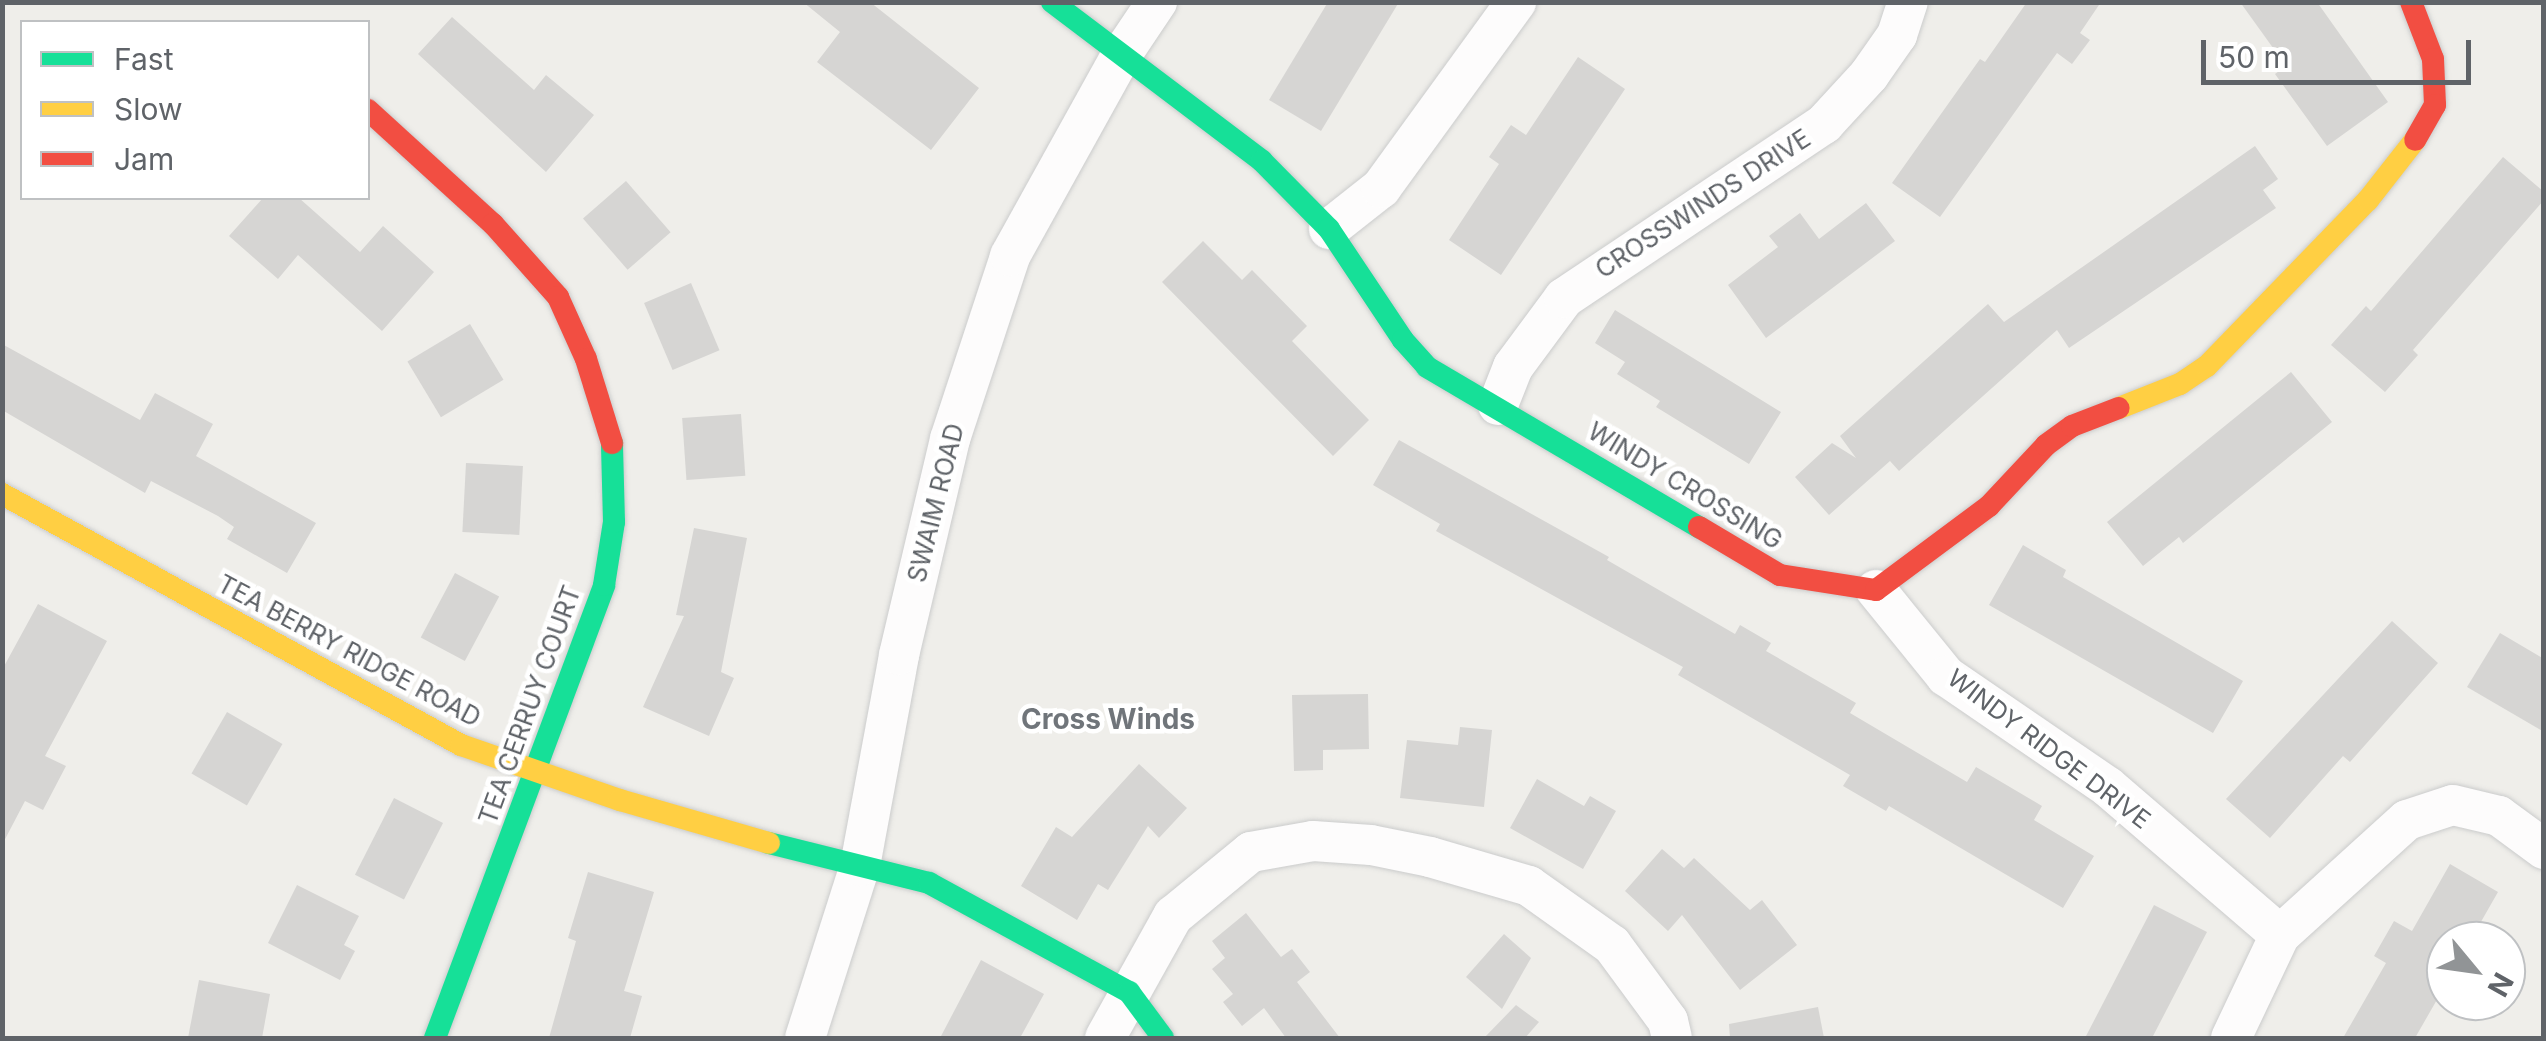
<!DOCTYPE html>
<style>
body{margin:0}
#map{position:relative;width:2546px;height:1041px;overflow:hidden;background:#efeeea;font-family:Inter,sans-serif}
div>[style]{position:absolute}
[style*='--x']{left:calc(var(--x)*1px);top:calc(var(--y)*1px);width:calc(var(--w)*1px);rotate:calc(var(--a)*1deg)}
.building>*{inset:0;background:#d6d5d3;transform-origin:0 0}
.roads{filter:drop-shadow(0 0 2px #cbcccc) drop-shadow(0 0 2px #cbcccc)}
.street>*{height:40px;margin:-20px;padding:0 20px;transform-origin:20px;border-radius:20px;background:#fdfcfc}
.fast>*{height:22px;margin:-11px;padding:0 11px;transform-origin:11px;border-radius:11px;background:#16e098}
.slow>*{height:22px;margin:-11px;padding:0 11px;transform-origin:11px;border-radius:11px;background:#ffcf43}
.jam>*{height:22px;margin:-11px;padding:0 11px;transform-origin:11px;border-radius:11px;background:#f24e42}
span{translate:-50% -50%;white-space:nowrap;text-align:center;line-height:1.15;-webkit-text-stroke:9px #fff;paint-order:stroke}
.street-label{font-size:25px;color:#5f6368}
.neighbourhood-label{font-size:28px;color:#70757a;font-weight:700}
.frame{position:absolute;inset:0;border:5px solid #5f6368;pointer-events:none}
.legend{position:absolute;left:20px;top:20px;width:350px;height:180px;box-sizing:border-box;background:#fff;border:2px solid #bfc1c3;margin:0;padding:12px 18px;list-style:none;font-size:30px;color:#5f6368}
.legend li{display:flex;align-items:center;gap:20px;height:50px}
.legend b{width:50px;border:2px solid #bfc1c3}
.north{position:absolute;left:2426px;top:921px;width:100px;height:100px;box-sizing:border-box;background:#fff;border:2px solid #bfc1c3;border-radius:50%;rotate:119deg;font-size:28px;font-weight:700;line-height:40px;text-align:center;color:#5f6368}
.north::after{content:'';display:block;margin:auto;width:35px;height:45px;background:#919496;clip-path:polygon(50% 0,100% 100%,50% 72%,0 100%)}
.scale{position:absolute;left:2201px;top:40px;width:270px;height:45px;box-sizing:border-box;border:5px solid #5f6368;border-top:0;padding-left:12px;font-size:30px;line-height:35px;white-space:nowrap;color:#5f6368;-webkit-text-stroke:8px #fff;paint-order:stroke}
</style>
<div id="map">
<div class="building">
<div style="clip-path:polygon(803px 2px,870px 2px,979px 88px,931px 150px,817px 62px,840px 32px)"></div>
<div style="clip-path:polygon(1328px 2px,1399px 2px,1321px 131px,1269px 100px)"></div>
<div style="clip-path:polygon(2027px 2px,2101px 2px,2080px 33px,2090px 40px,2072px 64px,2057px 53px,1940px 217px,1892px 183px,1980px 59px,1985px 62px)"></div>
<div style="clip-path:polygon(2240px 2px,2317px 2px,2388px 102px,2327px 146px,2275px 74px,2286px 66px)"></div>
<div style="clip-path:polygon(452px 17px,534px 90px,546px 75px,594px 115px,546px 172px,418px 54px)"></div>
<div style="clip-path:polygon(1578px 57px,1625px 89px,1501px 275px,1449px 240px,1499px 164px,1489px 157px,1511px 125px,1526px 135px)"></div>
<div style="clip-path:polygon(2255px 146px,2278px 179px,2263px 190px,2276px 208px,2069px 348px,2057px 330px,1899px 471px,1890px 461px,1829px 515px,1795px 477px,1832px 443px,1856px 458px,1840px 436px,1988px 304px,2004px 322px)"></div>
<div style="clip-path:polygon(2503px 157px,2544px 192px,2544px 200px,2413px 350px,2418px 355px,2385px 392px,2331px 345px,2366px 306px,2371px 311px)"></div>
<div style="left:626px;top:181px;width:68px;height:57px;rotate:49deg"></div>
<div style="clip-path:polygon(263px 198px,299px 198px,360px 252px,383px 226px,434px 272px,382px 331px,298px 255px,278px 279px,229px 236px)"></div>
<div style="clip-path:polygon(1866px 203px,1895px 241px,1766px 338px,1728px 285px,1778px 247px,1769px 236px,1800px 213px,1819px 239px)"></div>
<div style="clip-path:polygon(1203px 241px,1242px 280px,1252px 270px,1307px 326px,1292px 341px,1369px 420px,1333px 456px,1162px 282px)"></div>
<div style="left:691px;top:283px;width:73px;height:51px;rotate:67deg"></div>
<div style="clip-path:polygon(1615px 310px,1781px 412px,1749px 464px,1656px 407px,1660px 401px,1617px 374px,1625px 362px,1595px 343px)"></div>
<div style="left:470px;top:324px;width:65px;height:73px;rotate:59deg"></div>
<div style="clip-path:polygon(2px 344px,140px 420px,155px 393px,213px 424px,196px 456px,316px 523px,287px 573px,227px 539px,234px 527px,218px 516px,151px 481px,145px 493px,2px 410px)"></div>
<div style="clip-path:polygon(2291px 372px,2332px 422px,2183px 543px,2179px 537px,2143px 566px,2107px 522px)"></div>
<div style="left:741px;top:414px;width:62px;height:59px;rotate:86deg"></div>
<div style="clip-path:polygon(1399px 440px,1609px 557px,1607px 560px,1735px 634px,1740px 625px,1771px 643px,1766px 651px,1856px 703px,1850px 713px,1967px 782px,1976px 767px,2042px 806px,2034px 820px,2094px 856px,2063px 908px,1889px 806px,1886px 811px,1843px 786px,1850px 775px,1678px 675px,1683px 667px,1436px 531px,1440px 524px,1373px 485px)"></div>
<div style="left:466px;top:463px;width:57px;height:69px;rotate:3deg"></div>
<div style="clip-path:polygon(694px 528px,747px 538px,721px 672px,734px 678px,709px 736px,643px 707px,684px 616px,676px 615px)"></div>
<div style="clip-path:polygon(2023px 545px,2066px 570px,2063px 577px,2243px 681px,2213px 733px,1989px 605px)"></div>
<div style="left:455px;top:573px;width:50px;height:73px;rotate:28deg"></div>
<div style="clip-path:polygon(38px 604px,107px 641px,45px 756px,66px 766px,43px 810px,25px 801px,2px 845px,2px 670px)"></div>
<div style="clip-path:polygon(2392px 621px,2438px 663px,2350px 762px,2343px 756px,2270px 838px,2226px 799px)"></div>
<div style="clip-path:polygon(2500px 633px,2544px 659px,2544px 732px,2467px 687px)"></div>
<div style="clip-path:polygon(1368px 694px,1369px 749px,1323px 750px,1323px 770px,1294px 771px,1292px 695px)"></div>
<div style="left:227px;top:712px;width:64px;height:71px;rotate:30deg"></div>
<div style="clip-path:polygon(1460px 727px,1492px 730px,1484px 807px,1400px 798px,1407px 740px,1458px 745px)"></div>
<div style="clip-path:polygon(1139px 764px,1187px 808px,1159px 838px,1148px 826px,1108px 890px,1098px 884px,1077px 920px,1021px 886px,1056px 827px,1072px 837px)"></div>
<div style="clip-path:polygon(1537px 779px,1584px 806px,1590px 796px,1616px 811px,1583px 869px,1510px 828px)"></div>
<div style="left:394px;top:798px;width:55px;height:86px;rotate:27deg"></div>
<div style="clip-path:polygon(1662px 849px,1684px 868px,1694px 858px,1750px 910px,1762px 900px,1797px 945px,1740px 990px,1682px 915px,1668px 931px,1625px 891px)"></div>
<div style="clip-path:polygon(2450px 864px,2498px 892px,2470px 941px,2446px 941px,2446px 984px,2415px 1038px,2343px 1038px,2386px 963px,2374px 956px,2394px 921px,2412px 931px)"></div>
<div style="clip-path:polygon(588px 872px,654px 892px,624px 991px,642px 996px,630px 1038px,549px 1038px,576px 941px,568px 938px)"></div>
<div style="clip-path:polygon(297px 885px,359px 916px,344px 945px,355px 951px,340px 980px,268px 943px)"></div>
<div style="clip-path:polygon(2154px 905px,2207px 932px,2152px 1038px,2085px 1038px)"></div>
<div style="clip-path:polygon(1246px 913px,1281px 957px,1292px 949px,1310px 972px,1297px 982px,1340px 1038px,1286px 1038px,1264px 1008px,1242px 1026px,1223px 1002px,1233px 994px,1212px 969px,1225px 958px,1212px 941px)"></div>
<div style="clip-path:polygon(1504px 934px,1531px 958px,1502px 1009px,1466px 977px)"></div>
<div style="clip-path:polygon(981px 960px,1044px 994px,1020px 1038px,940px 1038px)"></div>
<div style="clip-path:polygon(199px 980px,270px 994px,262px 1038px,188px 1038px)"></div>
<div style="clip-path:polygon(1516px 1005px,1539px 1022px,1525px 1038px,1484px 1038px)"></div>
<div style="clip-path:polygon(1818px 1007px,1824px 1038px,1730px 1038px,1729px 1024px)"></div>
</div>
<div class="roads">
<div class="street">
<div style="--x:1329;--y:229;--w:66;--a:-38.3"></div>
<div style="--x:1381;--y:188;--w:230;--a:-54"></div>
<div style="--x:1498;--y:405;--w:41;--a:-68.5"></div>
<div style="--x:1513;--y:367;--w:86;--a:-53.5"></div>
<div style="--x:1564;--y:298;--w:313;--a:-33.8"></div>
<div style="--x:1824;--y:124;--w:67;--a:-47.4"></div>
<div style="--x:1869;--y:75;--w:49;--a:-55"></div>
<div style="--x:1897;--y:35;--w:35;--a:-72"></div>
<div style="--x:1876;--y:590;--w:111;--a:50.9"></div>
<div style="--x:1946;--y:676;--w:196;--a:34.4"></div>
<div style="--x:2108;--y:787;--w:227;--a:40.7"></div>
<div style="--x:805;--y:1038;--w:181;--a:-72.3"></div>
<div style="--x:860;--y:866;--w:215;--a:-79.5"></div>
<div style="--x:899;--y:655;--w:222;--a:-76.7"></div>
<div style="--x:950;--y:439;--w:193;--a:-71.8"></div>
<div style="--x:1010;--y:256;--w:231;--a:-61"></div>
<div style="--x:1122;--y:54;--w:63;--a:-56.1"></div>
<div style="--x:1105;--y:1038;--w:140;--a:-60.9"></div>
<div style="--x:1173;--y:916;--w:101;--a:-39.4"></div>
<div style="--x:1251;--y:852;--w:63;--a:-10.1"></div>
<div style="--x:1313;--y:841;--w:58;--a:3.9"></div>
<div style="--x:1371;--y:845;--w:60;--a:11.5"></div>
<div style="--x:1430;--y:857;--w:103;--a:16.3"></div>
<div style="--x:1529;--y:886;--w:102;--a:35.4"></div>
<div style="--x:1612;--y:945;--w:94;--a:53.6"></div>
<div style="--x:1668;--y:1021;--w:17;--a:77"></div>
<div style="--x:2231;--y:1038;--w:114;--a:-64.6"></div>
<div style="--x:2280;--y:935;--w:171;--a:-42.2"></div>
<div style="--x:2407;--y:820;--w:48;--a:-18.1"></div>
<div style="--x:2453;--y:805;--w:47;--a:13.4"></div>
<div style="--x:2499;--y:816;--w:56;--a:36.3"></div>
</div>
<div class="fast">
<div style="--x:1052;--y:2;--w:263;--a:37.1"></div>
<div style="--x:1262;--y:161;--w:95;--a:45.4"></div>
<div style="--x:1329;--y:229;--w:133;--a:56.3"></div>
<div style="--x:1403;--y:340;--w:36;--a:48"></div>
<div style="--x:1427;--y:367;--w:316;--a:30.5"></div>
<div style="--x:769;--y:843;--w:165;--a:14"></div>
<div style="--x:929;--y:883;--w:228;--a:28.6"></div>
<div style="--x:1129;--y:992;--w:57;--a:53.5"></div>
<div style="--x:435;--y:1038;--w:483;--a:-69.5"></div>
<div style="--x:604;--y:585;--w:64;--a:-81"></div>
<div style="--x:614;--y:522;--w:79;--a:-91.5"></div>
</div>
<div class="slow">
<div style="--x:2119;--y:408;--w:66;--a:-21.5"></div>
<div style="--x:2180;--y:384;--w:32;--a:-34"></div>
<div style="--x:2207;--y:366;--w:231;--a:-45.9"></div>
<div style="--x:2368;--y:200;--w:76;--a:-51.9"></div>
<div style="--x:2;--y:494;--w:523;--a:28.67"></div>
<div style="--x:461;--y:745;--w:168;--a:19.1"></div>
<div style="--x:620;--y:800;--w:155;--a:16.1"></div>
</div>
<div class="jam">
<div style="--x:2411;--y:2;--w:61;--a:68.9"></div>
<div style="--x:2433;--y:59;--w:46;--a:87.5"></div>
<div style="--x:2435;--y:105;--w:40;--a:119.7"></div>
<div style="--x:368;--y:110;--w:169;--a:42.4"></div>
<div style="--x:493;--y:224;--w:98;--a:48.3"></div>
<div style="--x:558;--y:297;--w:68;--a:65.7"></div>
<div style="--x:586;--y:359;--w:88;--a:72.8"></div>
<div style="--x:1699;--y:527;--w:94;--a:30.7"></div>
<div style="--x:1780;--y:575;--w:97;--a:8.9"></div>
<div style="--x:1876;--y:590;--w:141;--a:-36.6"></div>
<div style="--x:1989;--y:506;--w:83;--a:-46.9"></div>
<div style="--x:2046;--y:445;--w:32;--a:-36"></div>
<div style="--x:2072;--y:426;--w:50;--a:-21"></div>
</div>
</div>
<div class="street-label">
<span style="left:1703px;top:204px;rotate:-33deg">CROSSWINDS DRIVE</span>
<span style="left:1685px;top:486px;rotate:31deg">WINDY CROSSING</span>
<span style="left:936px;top:503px;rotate:-76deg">SWAIM ROAD</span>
<span style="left:349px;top:651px;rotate:28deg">TEA BERRY RIDGE ROAD</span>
<span style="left:530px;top:705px;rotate:-70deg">TEA CERRUY COURT</span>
<span style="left:2049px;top:749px;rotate:37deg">WINDY RIDGE DRIVE</span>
</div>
<div class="neighbourhood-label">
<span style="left:1108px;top:719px">Cross Winds</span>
</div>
<div class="frame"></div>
<ul class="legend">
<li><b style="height:12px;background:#16e098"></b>Fast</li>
<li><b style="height:12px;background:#ffcf43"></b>Slow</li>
<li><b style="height:12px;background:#f24e42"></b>Jam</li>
</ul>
<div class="north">N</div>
<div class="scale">50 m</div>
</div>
